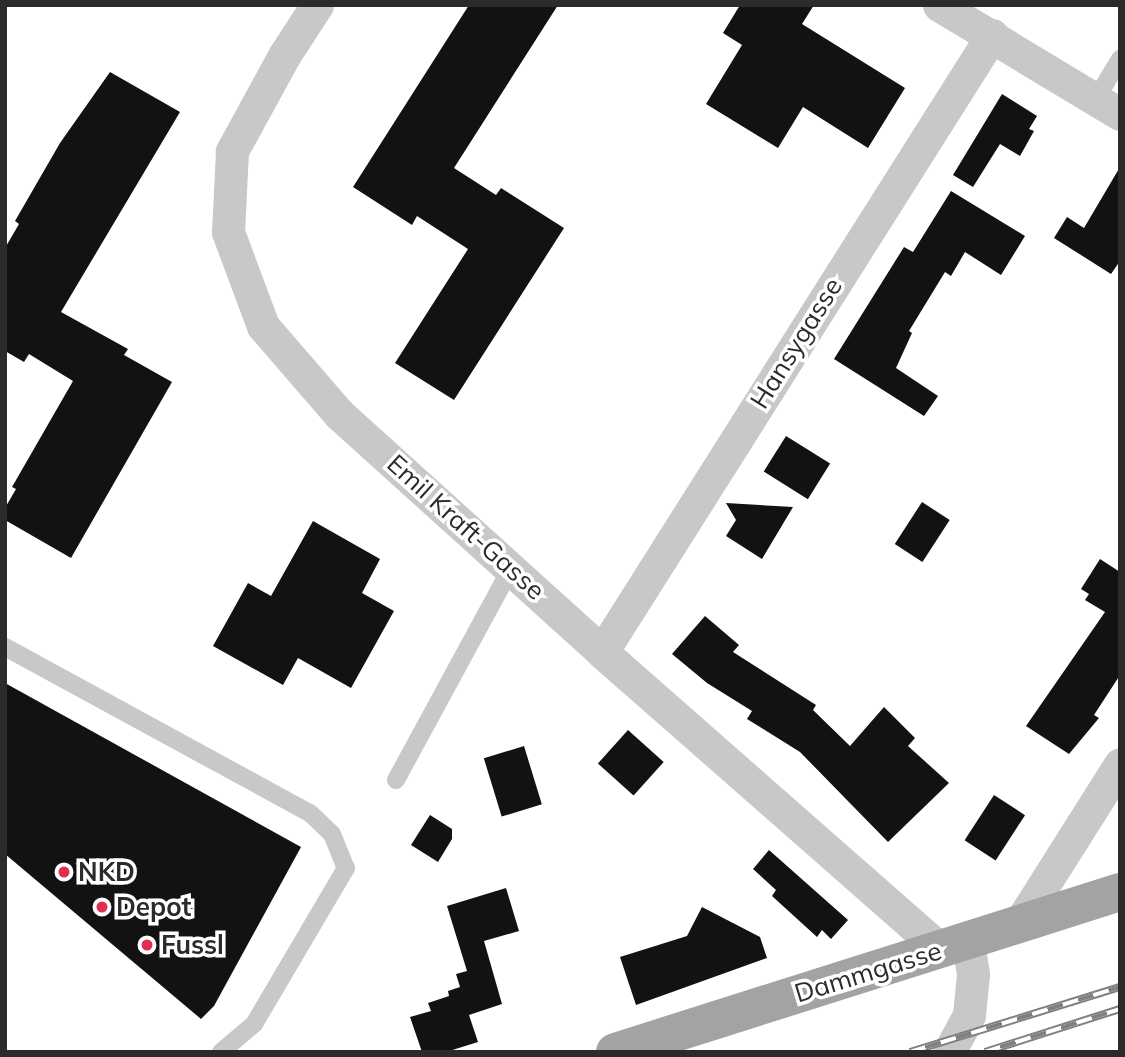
<!DOCTYPE html>
<style>
body{margin:0}
#map{position:relative;width:1125px;height:1057px;overflow:hidden;background:#fff;font-family:Mulish,sans-serif}
div>[style]{position:absolute}
[style*='--x']{left:calc(var(--x)*1px);top:calc(var(--y)*1px);width:calc(var(--w)*1px);rotate:calc(var(--a)*1deg)}
.building>*{inset:0;background:#121212;transform-origin:0 0}
.service>*{height:18px;margin:-9px;padding:0 9px;transform-origin:9px;border-radius:9px;background:#c8c8c8}
.minor>*{height:33px;margin:-16.5px;padding:0 16.5px;transform-origin:16.5px;border-radius:16.5px;background:#c8c8c8}
.primary>*{height:38px;margin:-19px;padding:0 19px;transform-origin:19px;border-radius:19px;background:#a3a3a3}
.rail>*{height:8px;margin-top:-4px;transform-origin:0;background:repeating-linear-gradient(90deg,#fff 0 16px,#808080 0 32px);box-sizing:border-box;border-block:2px solid #808080}
.dots>*{width:19px;height:19px;translate:-50% -50%;box-sizing:border-box;border:4px solid #fff;border-radius:50%}
span{translate:-50% -50%;white-space:nowrap;text-align:center;line-height:1.15;-webkit-text-stroke:7px #fff;paint-order:stroke}
.street-label{font-size:26px;color:#2b2b2b}
.poi-label{font-size:26px;color:#2b2b2b;font-weight:700}
.left{translate:0 -50%;text-align:left}
.frame{position:absolute;inset:0;border:7px solid #2b2b2b;pointer-events:none}
</style>
<div id="map">
<div class="building">
<div style="clip-path:polygon(469px 5px,558px 5px,454px 168px,496px 195px,501px 188px,564px 228px,454px 400px,395px 363px,468px 249px,417px 216px,412px 225px,353px 187px)"></div>
<div style="clip-path:polygon(740px 5px,814px 5px,802px 24px,905px 88px,868px 148px,803px 107px,778px 148px,706px 104px,742px 45px,723px 33px)"></div>
<div style="clip-path:polygon(110px 72px,180px 112px,61px 312px,128px 349px,124px 355px,172px 382px,71px 558px,5px 520px,5px 508px,16px 489px,12px 487px,73px 381px,29px 354px,24px 362px,5px 351px,5px 248px,19px 224px,15px 221px,60px 143px)"></div>
<div style="clip-path:polygon(1002px 94px,1037px 116px,1029px 129px,1034px 131px,1020px 156px,1000px 144px,973px 187px,953px 175px)"></div>
<div style="clip-path:polygon(1120px 167px,1120px 261px,1111px 274px,1054px 238px,1067px 217px,1084px 228px)"></div>
<div style="clip-path:polygon(951px 191px,1025px 236px,1001px 275px,965px 252px,951px 276px,945px 272px,909px 331px,912px 333px,896px 368px,938px 396px,924px 416px,834px 359px,904px 247px,913px 252px)"></div>
<div style="left:786px;top:436px;width:52px;height:42px;rotate:32deg"></div>
<div style="left:922px;top:502px;width:33px;height:50px;rotate:33deg"></div>
<div style="clip-path:polygon(726px 503px,793px 507px,762px 559px,726px 536px,736px 520px)"></div>
<div style="clip-path:polygon(313px 521px,380px 559px,362px 593px,394px 611px,351px 688px,298px 658px,283px 685px,213px 646px,248px 583px,271px 596px)"></div>
<div style="clip-path:polygon(1100px 559px,1120px 572px,1120px 675px,1094px 715px,1099px 718px,1069px 754px,1026px 726px,1105px 612px,1085px 600px,1089px 594px,1081px 589px)"></div>
<div style="clip-path:polygon(705px 616px,739px 645px,733px 652px,816px 705px,813px 710px,850px 746px,884px 707px,915px 738px,908px 746px,949px 783px,888px 842px,800px 752px,747px 719px,752px 711px,707px 683px,672px 654px)"></div>
<div style="clip-path:polygon(5px 683px,301px 847px,214px 1006px,201px 1019px,5px 854px)"></div>
<div style="left:628px;top:730px;width:48px;height:45px;rotate:42deg"></div>
<div style="left:524px;top:746px;width:61px;height:42px;rotate:73deg"></div>
<div style="left:994px;top:795px;width:37px;height:54px;rotate:33deg"></div>
<div style="clip-path:polygon(430px 815px,452px 829px,452px 839px,438px 862px,411px 845px)"></div>
<div style="clip-path:polygon(769px 850px,848px 920px,831px 939px,822px 930px,817px 937px,772px 896px,776px 890px,753px 869px)"></div>
<div style="clip-path:polygon(506px 888px,519px 931px,484px 941px,502px 1004px,469px 1015px,478px 1042px,446px 1052px,422px 1052px,410px 1017px,431px 1011px,428px 1003px,449px 996px,448px 991px,460px 987px,456px 974px,467px 971px,447px 906px)"></div>
<div style="clip-path:polygon(702px 907px,760px 937px,767px 958px,636px 1005px,620px 957px,687px 936px)"></div>
</div>
<div class="service">
<div style="--x:1096;--y:99;--w:47;--a:-59"></div>
<div style="--x:5;--y:647;--w:347;--a:28.6"></div>
<div style="--x:310;--y:813;--w:30;--a:44"></div>
<div style="--x:332;--y:834;--w:37;--a:68"></div>
<div style="--x:346;--y:868;--w:181;--a:120.5"></div>
<div style="--x:254;--y:1024;--w:43;--a:139.7"></div>
<div style="--x:396;--y:780;--w:243;--a:-61.5"></div>
</div>
<div class="minor">
<div style="--x:317;--y:5;--w:59;--a:123.1"></div>
<div style="--x:285;--y:54;--w:111;--a:118.7"></div>
<div style="--x:232;--y:151;--w:81;--a:92.8"></div>
<div style="--x:228;--y:232;--w:100;--a:69.6"></div>
<div style="--x:263;--y:326;--w:116;--a:49.2"></div>
<div style="--x:339;--y:414;--w:355;--a:42.1"></div>
<div style="--x:602;--y:652;--w:451;--a:41.3"></div>
<div style="--x:939;--y:5;--w:211;--a:31.1"></div>
<div style="--x:602;--y:652;--w:730;--a:-57.7"></div>
<div style="--x:1019;--y:924;--w:189;--a:-57.7"></div>
<div style="--x:949;--y:1052;--w:42;--a:-61.6"></div>
<div style="--x:969;--y:1015;--w:41;--a:-84.4"></div>
<div style="--x:973;--y:974;--w:33;--a:-99"></div>
</div>
<div class="primary">
<div style="--x:615;--y:1052;--w:530;--a:-17.58"></div>
</div>
<div class="rail">
<div style="--x:910;--y:1052;--w:220;--a:-17.2"></div>
<div style="--x:985;--y:1052;--w:142;--a:-17.7"></div>
</div>
<div class="dots">
<div style="left:64px;top:872px;background:#e12f50"></div>
<div style="left:102px;top:907px;background:#e12f50"></div>
<div style="left:147px;top:945px;background:#e12f50"></div>
</div>
<div class="street-label">
<span style="left:796px;top:343px;rotate:-58deg">Hansygasse</span>
<span style="left:466px;top:527px;rotate:42deg">Emil Kraft-Gasse</span>
<span style="left:868px;top:972px;rotate:-17deg">Dammgasse</span>
</div>
<div class="poi-label">
<span class="left" style="left:78px;top:872px">NKD</span>
<span class="left" style="left:116px;top:907px">Depot</span>
<span class="left" style="left:161px;top:945px">Fussl</span>
</div>
<div class="frame"></div>
</div>
